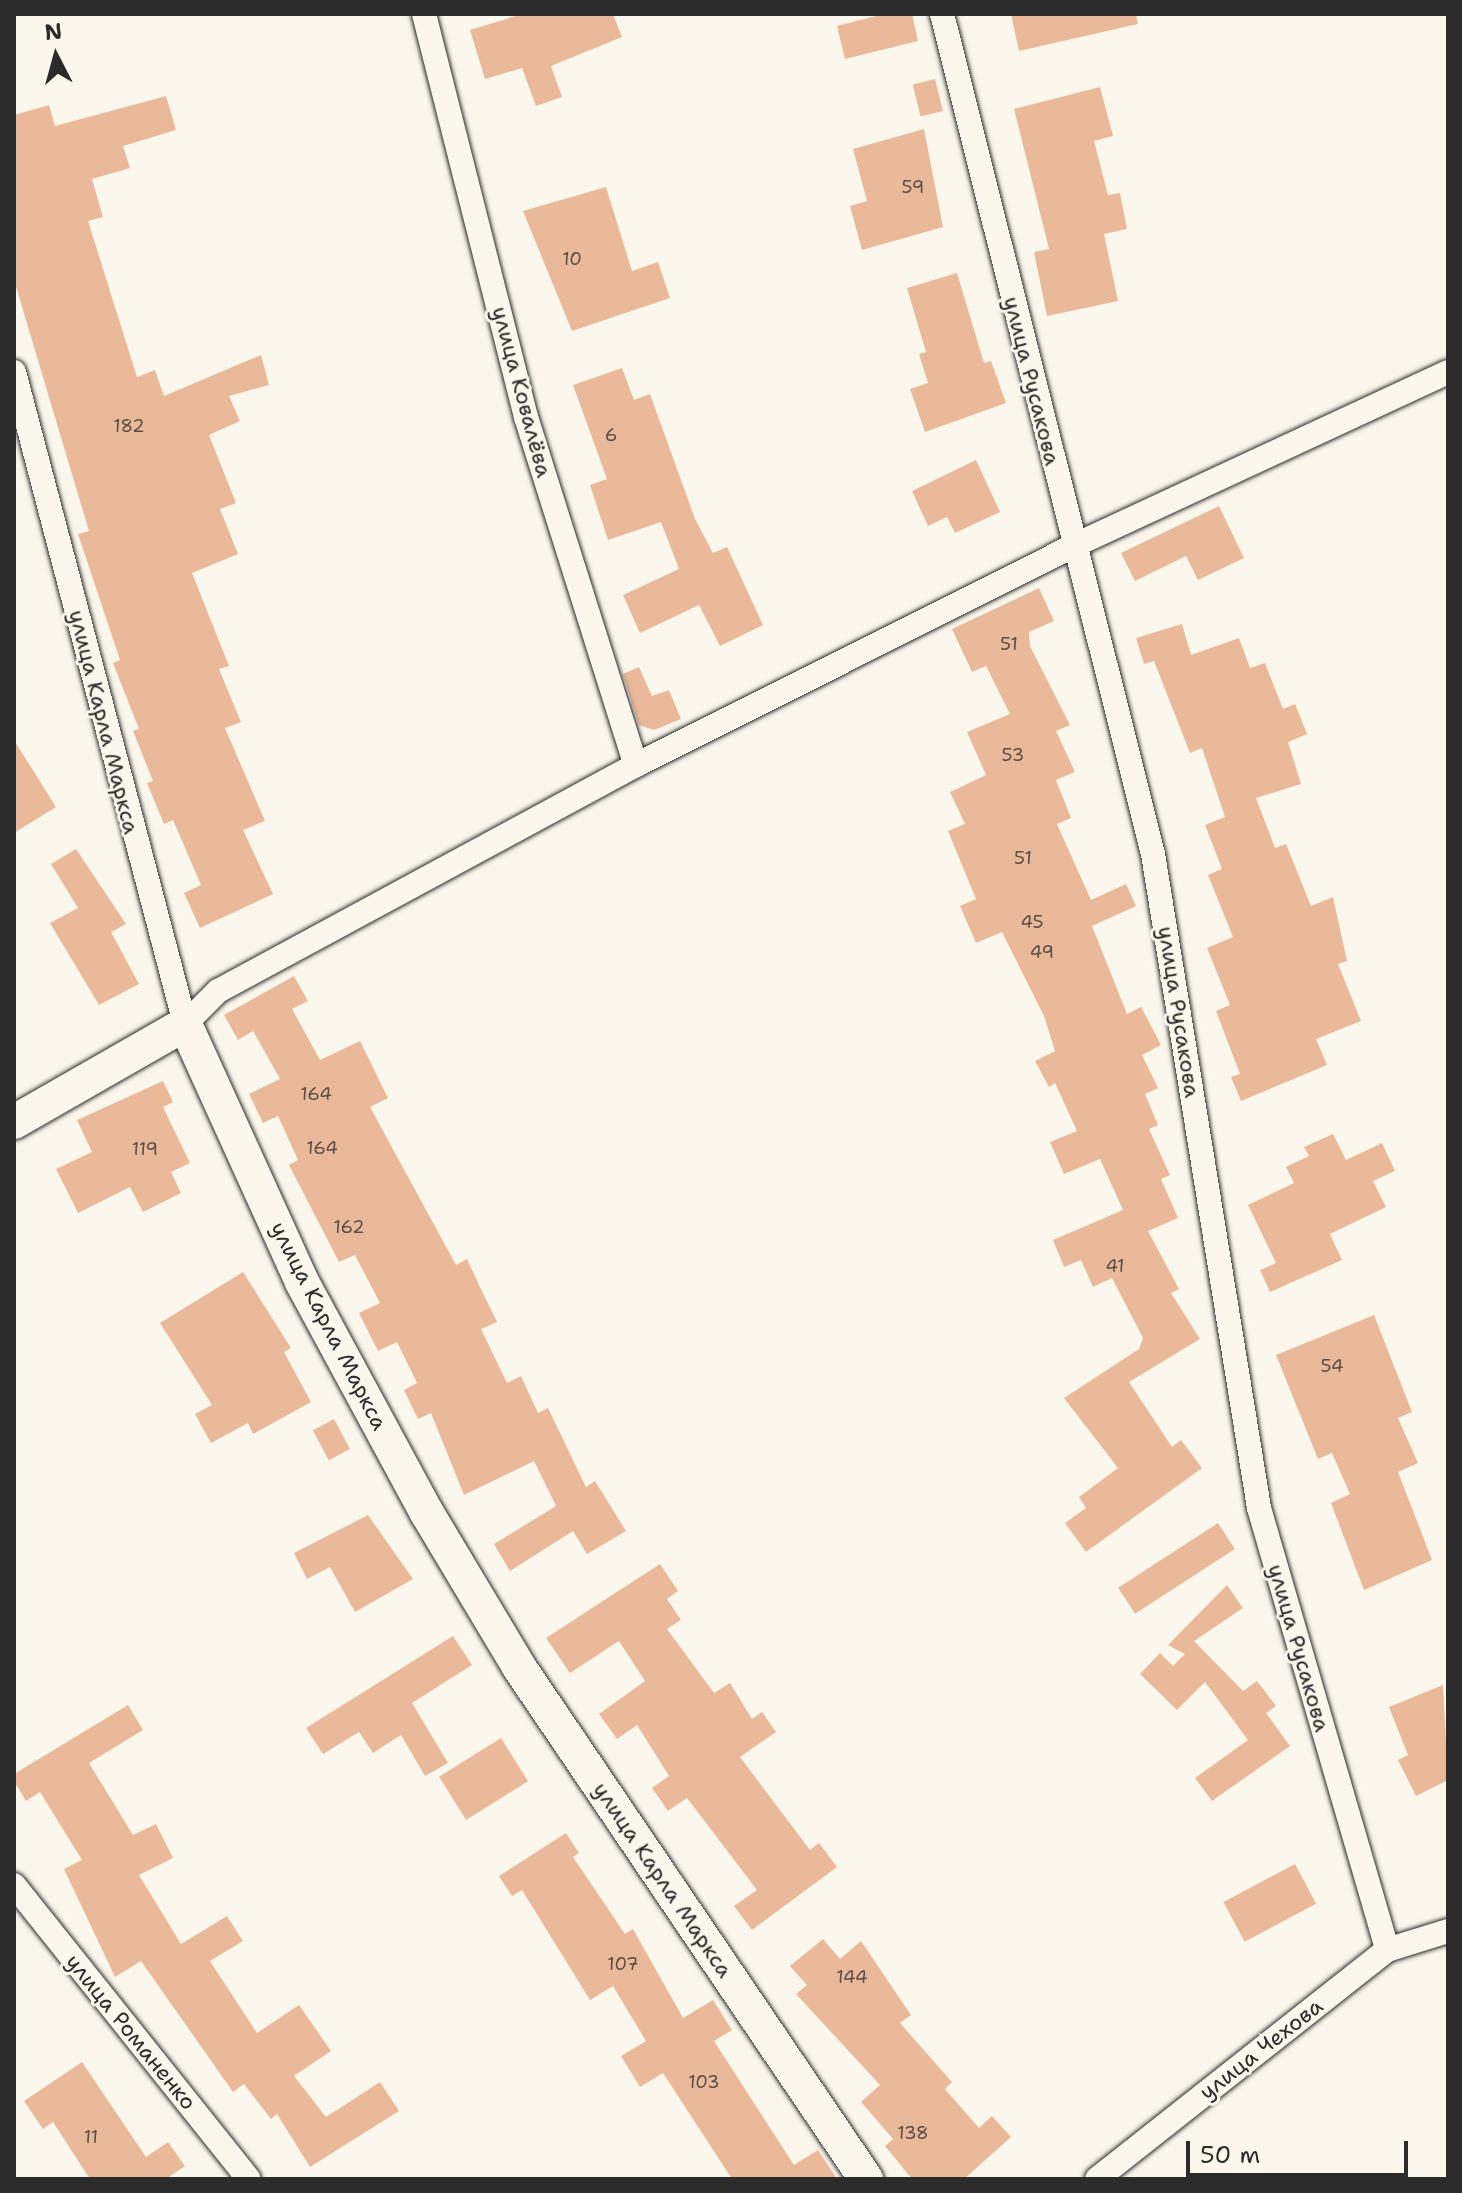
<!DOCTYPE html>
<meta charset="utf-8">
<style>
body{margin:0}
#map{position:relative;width:1462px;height:2193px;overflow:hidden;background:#fbf7ec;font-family:"Shantell Sans",sans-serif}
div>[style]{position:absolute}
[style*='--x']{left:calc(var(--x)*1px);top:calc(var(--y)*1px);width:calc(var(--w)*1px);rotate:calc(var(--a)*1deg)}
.building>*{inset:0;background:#e9b99a;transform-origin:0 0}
.roads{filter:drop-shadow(0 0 2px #2b2b2b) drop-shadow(0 0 2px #2b2b2b)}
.street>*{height:24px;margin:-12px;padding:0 12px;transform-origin:12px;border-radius:12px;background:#fbf7ec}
.secondary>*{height:34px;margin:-17px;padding:0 17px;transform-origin:17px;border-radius:17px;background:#fbf7ec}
span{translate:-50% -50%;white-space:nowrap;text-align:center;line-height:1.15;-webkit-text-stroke:6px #fbf7ec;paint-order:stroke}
.number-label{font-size:18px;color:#5a4e47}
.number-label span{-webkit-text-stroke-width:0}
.street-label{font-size:22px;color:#2b2b2b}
.frame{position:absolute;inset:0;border:16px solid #2b2b2b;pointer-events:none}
.north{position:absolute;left:16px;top:16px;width:80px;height:80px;-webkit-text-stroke:6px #fbf7ec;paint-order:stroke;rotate:354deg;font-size:22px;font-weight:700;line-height:32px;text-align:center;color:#2b2b2b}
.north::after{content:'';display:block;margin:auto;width:28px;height:36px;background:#2b2b2b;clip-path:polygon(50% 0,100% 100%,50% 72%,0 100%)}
.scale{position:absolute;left:1186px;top:2141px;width:222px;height:36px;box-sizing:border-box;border:4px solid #2b2b2b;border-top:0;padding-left:10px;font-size:24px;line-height:28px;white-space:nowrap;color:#2b2b2b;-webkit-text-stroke:6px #fbf7ec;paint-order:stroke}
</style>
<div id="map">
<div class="building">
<div style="clip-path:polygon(522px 14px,613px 14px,622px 37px,551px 66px,562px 97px,536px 106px,522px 68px,485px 79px,470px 30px)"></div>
<div style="clip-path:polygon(884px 14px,912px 14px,918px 41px,845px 59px,837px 26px)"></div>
<div style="clip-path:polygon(1011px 14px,1136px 14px,1138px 24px,1019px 51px)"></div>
<div style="left:935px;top:79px;width:33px;height:23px;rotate:76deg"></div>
<div style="clip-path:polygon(1100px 87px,1113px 136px,1094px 141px,1108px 195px,1120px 193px,1127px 229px,1104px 234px,1118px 301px,1047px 316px,1034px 252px,1049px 249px,1014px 109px)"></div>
<div style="clip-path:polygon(166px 96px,176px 130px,123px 146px,130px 168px,92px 179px,103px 217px,88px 221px,137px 377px,155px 370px,164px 396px,261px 355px,269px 385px,229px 396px,240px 421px,209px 435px,236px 503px,220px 509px,238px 554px,192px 573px,229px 666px,219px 669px,241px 722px,225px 728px,265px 821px,243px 830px,273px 894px,200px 928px,184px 893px,201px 885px,173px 820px,164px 824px,147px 783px,153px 781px,133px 731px,139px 729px,113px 663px,120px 660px,78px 534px,89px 531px,14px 280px,14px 115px,49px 105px,55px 126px)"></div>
<div style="clip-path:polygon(924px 129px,943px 227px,862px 250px,850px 206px,867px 201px,853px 149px)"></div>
<div style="clip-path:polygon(606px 187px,632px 271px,658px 262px,670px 298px,572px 331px,523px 211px)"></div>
<div style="clip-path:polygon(957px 273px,984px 363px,991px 361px,1006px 403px,925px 432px,910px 389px,928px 383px,919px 354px,926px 352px,907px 288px)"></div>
<div style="clip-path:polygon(622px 368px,634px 400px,650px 394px,695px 519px,713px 553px,727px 547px,763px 625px,720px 646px,699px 605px,640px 633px,623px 595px,679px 569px,661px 522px,608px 540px,590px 485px,607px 479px,573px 385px)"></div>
<div style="clip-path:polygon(976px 460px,1000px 512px,955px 533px,947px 517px,928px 526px,912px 491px)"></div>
<div style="clip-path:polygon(1219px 506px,1244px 558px,1198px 580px,1186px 556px,1135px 581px,1121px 553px)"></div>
<div style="clip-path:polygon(1039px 588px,1054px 621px,1029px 632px,1030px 646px,1070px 725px,1056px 731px,1075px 772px,1056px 780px,1071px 818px,1057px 824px,1091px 900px,1126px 884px,1136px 906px,1092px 926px,1127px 1014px,1141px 1007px,1161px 1045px,1142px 1055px,1158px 1088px,1145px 1094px,1158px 1125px,1149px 1129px,1170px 1175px,1161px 1179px,1178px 1218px,1148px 1231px,1179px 1289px,1171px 1293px,1200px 1339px,1129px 1382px,1172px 1447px,1181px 1440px,1202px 1468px,1086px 1552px,1065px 1523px,1086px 1508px,1079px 1497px,1118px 1468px,1064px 1398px,1139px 1349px,1143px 1338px,1112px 1278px,1093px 1287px,1081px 1260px,1064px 1267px,1053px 1240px,1123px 1210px,1100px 1159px,1064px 1174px,1050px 1142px,1077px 1131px,1055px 1083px,1049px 1087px,1035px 1061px,1055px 1051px,1044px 1016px,1002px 932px,976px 943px,960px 906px,976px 899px,948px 831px,965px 824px,950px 792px,986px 775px,967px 732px,1010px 714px,986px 666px,972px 672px,952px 629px)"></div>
<div style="clip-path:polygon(1182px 624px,1191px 655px,1239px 638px,1250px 668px,1265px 663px,1283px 709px,1295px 704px,1307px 734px,1288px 742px,1301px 784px,1256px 798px,1275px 848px,1286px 844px,1311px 906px,1333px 897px,1347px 961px,1338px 964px,1361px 1021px,1316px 1039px,1327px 1065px,1241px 1101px,1231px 1077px,1240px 1074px,1216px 1011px,1230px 1005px,1207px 948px,1233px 937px,1208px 875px,1222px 869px,1205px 825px,1225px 817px,1202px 748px,1190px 753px,1154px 661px,1144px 664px,1136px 638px)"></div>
<div style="clip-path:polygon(639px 667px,652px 696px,669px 690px,681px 719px,654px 730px,639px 725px,623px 674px)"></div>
<div style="clip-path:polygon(14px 740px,56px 807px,14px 833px)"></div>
<div style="clip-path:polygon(76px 849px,126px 924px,111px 932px,139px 984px,99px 1005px,50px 923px,78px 908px,51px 864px)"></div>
<div style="clip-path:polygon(294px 976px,308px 1001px,292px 1009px,320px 1060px,360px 1041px,388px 1098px,370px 1107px,456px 1265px,467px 1259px,480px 1287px,497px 1322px,481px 1329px,507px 1383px,521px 1376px,538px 1413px,548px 1408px,586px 1487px,595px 1481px,626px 1531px,587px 1554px,573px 1531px,510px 1571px,494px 1544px,556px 1506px,534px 1461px,464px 1495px,431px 1413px,418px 1419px,404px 1390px,417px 1383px,397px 1342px,378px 1351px,359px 1313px,380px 1303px,355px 1255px,339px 1262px,289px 1165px,298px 1160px,278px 1116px,263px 1123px,249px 1094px,280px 1079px,253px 1031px,238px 1040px,224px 1015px)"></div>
<div style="clip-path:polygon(163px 1081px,173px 1102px,163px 1107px,190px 1163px,171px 1172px,181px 1193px,143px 1212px,130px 1187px,78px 1213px,56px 1169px,92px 1152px,77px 1120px)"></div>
<div style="clip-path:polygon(1333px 1134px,1346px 1160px,1382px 1143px,1395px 1171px,1373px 1181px,1386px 1207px,1330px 1234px,1342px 1260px,1270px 1292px,1260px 1270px,1276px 1263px,1248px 1205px,1294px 1183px,1286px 1167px,1309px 1156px,1304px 1147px)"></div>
<div style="clip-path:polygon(243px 1272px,291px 1348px,284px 1352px,311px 1402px,253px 1434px,248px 1423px,211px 1443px,195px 1414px,212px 1405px,160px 1323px)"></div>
<div style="clip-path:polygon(1374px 1315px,1412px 1412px,1398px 1418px,1418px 1463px,1398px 1472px,1432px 1560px,1364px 1590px,1331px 1503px,1350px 1494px,1332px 1453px,1318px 1459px,1276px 1355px)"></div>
<div style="left:334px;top:1419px;width:34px;height:24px;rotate:62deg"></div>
<div style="clip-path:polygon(368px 1515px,413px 1579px,355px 1612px,330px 1567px,307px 1579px,294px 1553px)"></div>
<div style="left:1218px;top:1523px;width:31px;height:119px;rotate:57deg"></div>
<div style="clip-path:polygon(660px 1564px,678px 1591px,667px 1599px,681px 1620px,667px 1629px,714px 1693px,730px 1683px,752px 1719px,762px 1712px,776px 1732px,740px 1757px,810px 1850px,819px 1843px,837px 1867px,752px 1930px,734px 1906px,757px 1890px,687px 1798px,668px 1811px,652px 1788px,669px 1776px,637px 1725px,617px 1739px,599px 1714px,645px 1681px,619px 1641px,570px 1673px,546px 1638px)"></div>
<div style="clip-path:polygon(1227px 1585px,1243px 1608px,1194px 1641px,1243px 1691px,1257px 1681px,1276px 1706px,1266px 1713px,1290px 1746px,1212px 1801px,1195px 1778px,1248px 1740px,1205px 1682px,1177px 1710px,1140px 1674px,1160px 1653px,1173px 1666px,1185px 1654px,1168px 1645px)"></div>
<div style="clip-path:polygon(453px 1636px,472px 1665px,412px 1703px,448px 1763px,425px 1776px,401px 1735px,373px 1753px,359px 1732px,323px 1754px,306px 1728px)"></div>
<div style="clip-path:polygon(1443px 1685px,1448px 1780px,1416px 1796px,1398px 1760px,1408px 1755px,1389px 1707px)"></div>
<div style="clip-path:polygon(128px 1705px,143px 1730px,89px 1763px,133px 1835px,156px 1824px,173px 1858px,139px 1875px,181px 1944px,227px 1916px,243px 1941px,210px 1961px,257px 2033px,299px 2005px,331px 2051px,294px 2076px,326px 2117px,380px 2082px,399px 2111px,310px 2167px,277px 2114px,271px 2119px,244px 2084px,233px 2092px,141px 1961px,115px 1977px,64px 1869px,82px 1860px,40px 1792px,26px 1801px,14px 1781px,14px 1774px)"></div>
<div style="left:501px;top:1738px;width:51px;height:73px;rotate:58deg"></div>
<div style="clip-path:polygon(566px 1833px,579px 1853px,573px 1857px,625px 1934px,633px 1929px,683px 2018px,713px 2000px,732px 2030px,714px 2041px,794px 2165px,818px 2150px,837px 2179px,732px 2179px,663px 2073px,640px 2087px,621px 2056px,646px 2041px,613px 1986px,590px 2000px,522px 1890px,512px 1896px,499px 1876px)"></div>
<div style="left:1295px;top:1864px;width:45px;height:81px;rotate:62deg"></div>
<div style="clip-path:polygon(823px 1939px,840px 1959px,861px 1941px,911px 2015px,900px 2023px,952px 2082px,945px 2089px,979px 2128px,992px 2116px,1011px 2137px,964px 2179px,912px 2179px,885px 2146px,893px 2139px,861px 2102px,880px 2085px,796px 1994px,807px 1985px,790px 1966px)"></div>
<div style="clip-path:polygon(82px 2062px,146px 2157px,168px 2142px,185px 2166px,166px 2179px,90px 2179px,53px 2122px,43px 2129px,24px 2101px)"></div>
</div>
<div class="roads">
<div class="street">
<div style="--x:424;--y:14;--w:416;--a:75.8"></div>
<div style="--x:526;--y:417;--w:365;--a:72.5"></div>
<div style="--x:942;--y:14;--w:866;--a:75.9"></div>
<div style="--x:1153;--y:854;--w:663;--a:80.79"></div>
<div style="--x:1259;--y:1508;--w:460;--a:73.8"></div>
<div style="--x:1387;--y:1950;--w:64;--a:-17.3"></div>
<div style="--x:14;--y:372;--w:674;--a:75.3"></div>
<div style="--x:185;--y:1024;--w:47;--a:-45"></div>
<div style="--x:218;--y:991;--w:475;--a:-28.4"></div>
<div style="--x:636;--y:765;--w:489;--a:-26.6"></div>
<div style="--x:1073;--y:546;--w:413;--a:-24.9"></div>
<div style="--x:14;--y:1885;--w:376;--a:51.4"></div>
<div style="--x:1097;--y:2179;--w:370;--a:-38.3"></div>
</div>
<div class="secondary">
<div style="--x:14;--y:1122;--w:197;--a:-29.8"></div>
<div style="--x:185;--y:1024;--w:283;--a:65.6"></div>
<div style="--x:302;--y:1282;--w:263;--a:61.6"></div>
<div style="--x:427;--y:1513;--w:179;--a:59.1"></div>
<div style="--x:519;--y:1667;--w:619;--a:55.87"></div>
</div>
</div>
<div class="number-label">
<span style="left:913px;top:187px">59</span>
<span style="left:572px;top:259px">10</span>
<span style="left:129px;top:426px">182</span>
<span style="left:611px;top:435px">6</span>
<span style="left:1009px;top:644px">51</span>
<span style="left:1013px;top:755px">53</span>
<span style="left:1023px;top:858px">51</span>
<span style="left:1032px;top:922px">45</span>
<span style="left:1042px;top:952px">49</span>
<span style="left:316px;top:1094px">164</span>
<span style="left:322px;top:1148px">164</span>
<span style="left:145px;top:1149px">119</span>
<span style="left:349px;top:1227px">162</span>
<span style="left:1115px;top:1266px">41</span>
<span style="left:1332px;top:1366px">54</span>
<span style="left:623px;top:1964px">107</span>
<span style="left:852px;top:1977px">144</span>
<span style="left:704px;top:2082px">103</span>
<span style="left:913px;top:2133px">138</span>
<span style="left:91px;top:2137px">11</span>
</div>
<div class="street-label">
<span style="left:1032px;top:381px;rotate:76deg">улица Русакова</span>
<span style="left:522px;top:392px;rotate:75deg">улица Ковалёва</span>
<span style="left:104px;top:722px;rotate:76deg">улица Карла Маркса</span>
<span style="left:1179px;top:1012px;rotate:81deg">улица Русакова</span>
<span style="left:329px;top:1326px;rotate:63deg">улица Карла Маркса</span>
<span style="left:1299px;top:1648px;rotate:74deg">улица Русакова</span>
<span style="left:663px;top:1880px;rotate:56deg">улица Карла Маркса</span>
<span style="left:131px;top:2032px;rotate:51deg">улица Романенко</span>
<span style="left:1261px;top:2049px;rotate:-38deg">улица Чехова</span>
</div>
<div class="frame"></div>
<div class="north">N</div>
<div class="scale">50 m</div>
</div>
